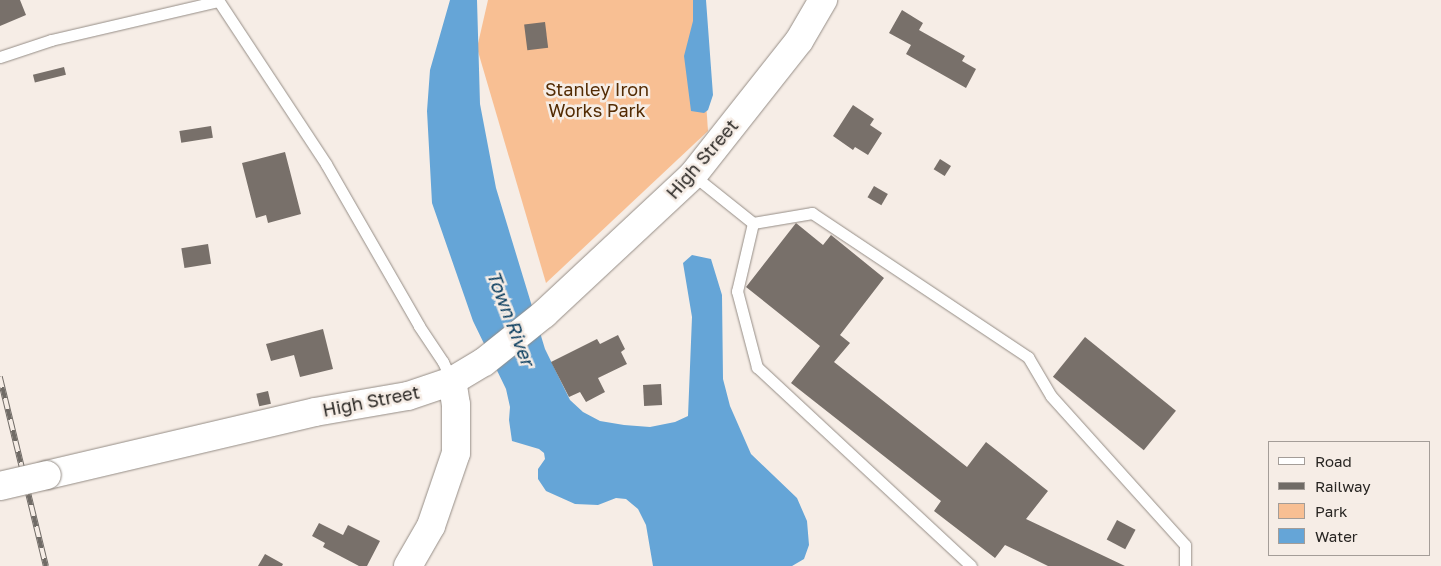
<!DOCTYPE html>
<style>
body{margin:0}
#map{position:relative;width:1441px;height:566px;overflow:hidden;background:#f6ede6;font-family:"Golos Text",sans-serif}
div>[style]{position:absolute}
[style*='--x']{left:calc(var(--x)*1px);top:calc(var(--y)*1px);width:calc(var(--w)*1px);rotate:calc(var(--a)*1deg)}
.green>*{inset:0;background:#f8bf93}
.water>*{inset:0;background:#65a5d7}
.building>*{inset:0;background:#78706a;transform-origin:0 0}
.roads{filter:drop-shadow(0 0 1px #958d86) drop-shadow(0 0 1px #958d86)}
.service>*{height:11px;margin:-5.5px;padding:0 5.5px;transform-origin:5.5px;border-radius:5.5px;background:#fff}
.tertiary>*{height:28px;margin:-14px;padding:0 14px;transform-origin:14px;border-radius:14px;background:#fff}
.secondary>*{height:28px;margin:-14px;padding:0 14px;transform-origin:14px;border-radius:14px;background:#fff}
.rail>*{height:5.5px;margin-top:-2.75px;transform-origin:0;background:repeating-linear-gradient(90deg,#f6ede6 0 11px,#706b66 0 22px);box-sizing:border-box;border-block:1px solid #706b66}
.bridges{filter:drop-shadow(0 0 1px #958d86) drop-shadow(0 0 1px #958d86)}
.tertiary-bridge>*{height:28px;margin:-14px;padding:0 14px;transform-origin:14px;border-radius:14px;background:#fff}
span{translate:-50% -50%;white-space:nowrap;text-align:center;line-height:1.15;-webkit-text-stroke:5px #f6ede6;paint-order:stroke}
.park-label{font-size:18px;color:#532b03}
.street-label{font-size:18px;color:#292623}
.water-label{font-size:19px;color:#0d3f60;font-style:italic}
.legend{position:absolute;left:1268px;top:441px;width:162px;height:115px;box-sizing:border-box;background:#f6ede6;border:1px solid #a49d98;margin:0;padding:6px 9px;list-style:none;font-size:15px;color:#292623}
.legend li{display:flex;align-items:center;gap:10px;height:25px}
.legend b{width:25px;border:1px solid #a49d98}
</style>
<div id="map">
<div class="green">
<div style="clip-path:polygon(488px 0,699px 0,708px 131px,546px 283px,477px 48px)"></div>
</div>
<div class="water">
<div style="clip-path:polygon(450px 0,477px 0,480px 104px,496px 188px,545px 349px,570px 400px,583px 412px,600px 421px,624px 425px,650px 427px,675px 422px,688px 416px,692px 317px,683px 263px,692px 255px,711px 259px,722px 295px,723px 379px,730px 406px,751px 454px,797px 498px,807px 521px,809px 545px,804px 559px,792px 566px,653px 566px,646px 525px,638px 509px,626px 499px,616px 498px,598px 505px,575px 504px,546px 491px,538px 479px,538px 469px,545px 459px,544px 453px,539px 449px,512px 441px,509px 420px,510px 407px,506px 389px,473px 321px,432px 203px,427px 111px,430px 70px)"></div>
<div style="clip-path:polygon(693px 0,706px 0,713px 95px,708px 110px,704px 113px,691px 111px,684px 56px,693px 21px)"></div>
</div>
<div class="building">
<div style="clip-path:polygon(0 0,20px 0,26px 15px,0 26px)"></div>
<div style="clip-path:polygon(902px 10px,923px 23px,919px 30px,965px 56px,962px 61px,976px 69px,966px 88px,906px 54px,911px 45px,889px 33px)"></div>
<div style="left:545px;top:22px;width:26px;height:21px;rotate:83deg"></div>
<div style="left:64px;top:67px;width:8px;height:32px;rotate:76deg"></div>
<div style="clip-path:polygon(853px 105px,874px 119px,870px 125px,882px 133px,868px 155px,855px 147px,853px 150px,833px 136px)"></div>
<div style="left:211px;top:126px;width:12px;height:32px;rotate:81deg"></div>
<div style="clip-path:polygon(285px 152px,301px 214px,268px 223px,266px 215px,256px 218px,242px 163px)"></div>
<div style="left:940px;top:159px;width:13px;height:12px;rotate:32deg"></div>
<div style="left:874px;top:186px;width:16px;height:13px;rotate:30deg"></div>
<div style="clip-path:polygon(796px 223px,823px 245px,831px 235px,884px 278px,840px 335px,850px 343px,834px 362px,967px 467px,986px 442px,1048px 491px,1026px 519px,1125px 566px,1048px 566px,1005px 545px,995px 558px,934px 511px,941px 501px,791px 383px,820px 346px,746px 287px)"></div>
<div style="left:208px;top:244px;width:20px;height:27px;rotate:81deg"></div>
<div style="clip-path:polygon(323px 329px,333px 369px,300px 377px,294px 355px,271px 361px,266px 344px)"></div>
<div style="clip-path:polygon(618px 335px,625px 349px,621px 352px,627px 364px,598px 378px,605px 392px,586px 402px,580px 392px,569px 397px,551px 362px,597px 339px,600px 344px)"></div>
<div style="left:1085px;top:337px;width:117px;height:51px;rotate:39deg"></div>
<div style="left:661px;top:384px;width:21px;height:18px;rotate:87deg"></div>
<div style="left:268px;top:391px;width:13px;height:12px;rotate:77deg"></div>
<div style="left:1117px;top:520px;width:21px;height:22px;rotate:28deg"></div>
<div style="clip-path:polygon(319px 523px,343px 535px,348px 525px,380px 541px,367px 566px,359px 566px,323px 547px,325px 543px,312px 536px)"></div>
<div style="clip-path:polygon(265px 554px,283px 564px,282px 566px,258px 566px)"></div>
</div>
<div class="roads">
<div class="service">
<div style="--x:218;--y:0;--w:196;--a:56.6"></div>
<div style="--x:326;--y:164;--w:187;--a:60.1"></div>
<div style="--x:419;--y:326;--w:43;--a:56.3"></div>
<div style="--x:443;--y:362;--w:21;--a:65"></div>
<div style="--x:0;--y:57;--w:54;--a:-18.4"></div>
<div style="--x:51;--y:40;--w:172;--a:-13.1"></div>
<div style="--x:693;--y:175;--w:77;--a:38.7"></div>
<div style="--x:753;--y:223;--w:60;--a:-9.6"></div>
<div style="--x:812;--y:213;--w:260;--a:33.7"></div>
<div style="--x:1028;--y:357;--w:45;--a:59.5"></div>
<div style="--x:1051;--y:396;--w:200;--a:48"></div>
<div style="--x:1185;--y:545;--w:21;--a:90"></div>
<div style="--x:753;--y:223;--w:70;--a:103.2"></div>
<div style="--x:737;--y:291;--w:79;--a:75.3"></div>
<div style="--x:757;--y:367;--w:292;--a:42.9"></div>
</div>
<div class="tertiary">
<div style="--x:47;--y:475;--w:275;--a:-13.2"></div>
<div style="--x:315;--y:412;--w:94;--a:-9.8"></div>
<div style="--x:408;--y:396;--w:46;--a:-18.8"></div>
</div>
<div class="secondary">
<div style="--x:408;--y:566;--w:46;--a:-60.1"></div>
<div style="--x:431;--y:526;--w:77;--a:-71.1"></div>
<div style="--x:456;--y:453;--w:48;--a:-90"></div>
<div style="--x:456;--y:405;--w:24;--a:-99"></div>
<div style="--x:452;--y:381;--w:37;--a:-31"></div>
<div style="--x:484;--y:362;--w:77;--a:-38.7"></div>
<div style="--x:544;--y:314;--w:204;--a:-43"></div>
<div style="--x:693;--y:175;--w:171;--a:-51.7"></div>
<div style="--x:799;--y:41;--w:48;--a:-59.7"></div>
</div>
</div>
<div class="rail">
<div style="--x:0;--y:377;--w:195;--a:76.3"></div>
</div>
<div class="bridges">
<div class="tertiary-bridge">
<div style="--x:0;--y:486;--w:48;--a:-13.2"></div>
</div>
</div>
<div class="park-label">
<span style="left:597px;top:100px">Stanley Iron<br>Works Park</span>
</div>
<div class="street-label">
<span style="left:702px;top:159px;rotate:-49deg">High Street</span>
<span style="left:371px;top:401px;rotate:-11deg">High Street</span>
</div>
<div class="water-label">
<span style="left:511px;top:318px;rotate:69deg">Town River</span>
</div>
<ul class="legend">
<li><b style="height:6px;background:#fff"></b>Road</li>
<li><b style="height:6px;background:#706b66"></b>Railway</li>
<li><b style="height:14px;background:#f8bf93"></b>Park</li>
<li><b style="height:14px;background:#65a5d7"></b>Water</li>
</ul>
</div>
